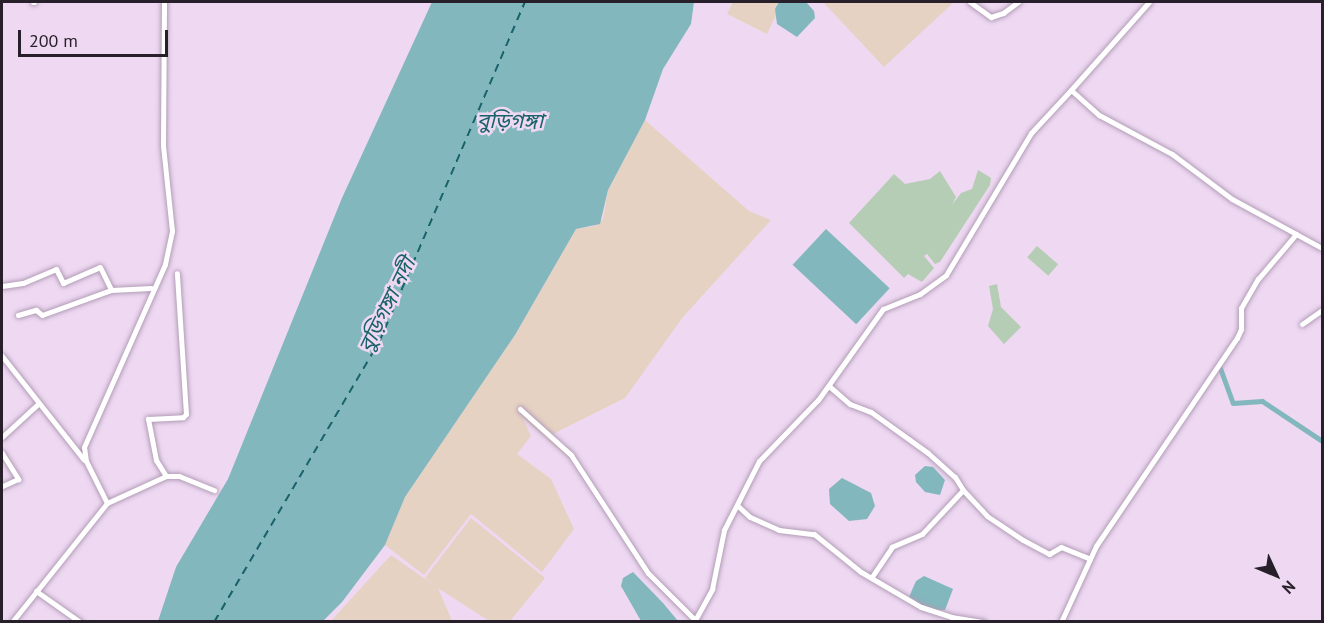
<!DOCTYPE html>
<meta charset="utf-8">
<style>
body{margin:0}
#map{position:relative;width:1324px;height:623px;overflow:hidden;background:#eed8f2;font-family:"PT Sans","Noto Sans Bengali",sans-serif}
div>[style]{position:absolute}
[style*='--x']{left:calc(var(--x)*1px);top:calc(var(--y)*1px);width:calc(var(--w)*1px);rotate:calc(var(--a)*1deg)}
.industrial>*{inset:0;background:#e6d2c3}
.green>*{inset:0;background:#b5cdb4;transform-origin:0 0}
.water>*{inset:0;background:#82b7be;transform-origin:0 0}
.canal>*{height:5px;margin:-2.5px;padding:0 2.5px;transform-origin:2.5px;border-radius:2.5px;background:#82b7be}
.ferry>*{height:1.5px;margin-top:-0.75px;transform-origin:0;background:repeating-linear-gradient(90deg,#1a626a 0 8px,transparent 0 14px)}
.roads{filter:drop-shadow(0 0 2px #b29db6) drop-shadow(0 0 2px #b29db6)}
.minor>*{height:5px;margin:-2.5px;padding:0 2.5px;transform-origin:2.5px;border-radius:2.5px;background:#fff}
span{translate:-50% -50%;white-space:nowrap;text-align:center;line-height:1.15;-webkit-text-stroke:5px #eed8f2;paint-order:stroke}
.water-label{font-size:21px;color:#1a626a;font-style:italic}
.frame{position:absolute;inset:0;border:3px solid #271f29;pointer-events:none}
.north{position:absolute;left:1246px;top:545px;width:60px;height:60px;-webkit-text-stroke:4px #eed8f2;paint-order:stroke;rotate:134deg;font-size:16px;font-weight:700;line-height:24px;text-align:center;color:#271f29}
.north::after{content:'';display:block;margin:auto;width:21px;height:27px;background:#271f29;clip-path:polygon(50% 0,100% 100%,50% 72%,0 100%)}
.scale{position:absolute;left:18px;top:30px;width:150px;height:27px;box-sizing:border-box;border:3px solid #271f29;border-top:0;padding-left:8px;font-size:18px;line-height:21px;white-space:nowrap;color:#271f29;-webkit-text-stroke:4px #eed8f2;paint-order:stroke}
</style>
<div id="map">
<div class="industrial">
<div style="clip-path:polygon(733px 2px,782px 2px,767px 34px,727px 14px)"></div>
<div style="clip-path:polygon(823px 2px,954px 2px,884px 67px)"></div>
<div style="clip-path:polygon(645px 120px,749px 211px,771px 220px,683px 317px,625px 398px,551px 435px,574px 463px,523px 418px,531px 436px,517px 454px,551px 479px,574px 529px,542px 572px,471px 514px,424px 575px,385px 545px,405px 497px,515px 335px,576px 229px,594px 226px,603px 219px,608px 190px)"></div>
<div style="clip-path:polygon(471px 518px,545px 578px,510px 621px,489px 621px,438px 588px,452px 621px,331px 621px,391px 555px,438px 588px,425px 578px)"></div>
</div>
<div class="green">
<div style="clip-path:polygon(978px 170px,991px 178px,990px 185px,940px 262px,935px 264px,927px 254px,924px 256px,934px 268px,922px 282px,908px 274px,904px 278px,849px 223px,894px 174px,905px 184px,930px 179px,940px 171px,956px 197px,952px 205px,961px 193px,972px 189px)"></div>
<div style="left:1037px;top:246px;width:28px;height:15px;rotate:41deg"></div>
<div style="clip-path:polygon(997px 284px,1001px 307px,1021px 327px,1004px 344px,988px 326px,993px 309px,989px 286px)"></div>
</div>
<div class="water">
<div style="clip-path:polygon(432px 2px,694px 2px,691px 24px,663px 69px,645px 120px,608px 190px,600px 224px,576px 229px,515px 335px,405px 497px,385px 545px,342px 602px,323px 621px,158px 621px,176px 567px,228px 479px,342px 198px)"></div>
<div style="clip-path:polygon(779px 2px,806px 2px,814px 11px,815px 18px,797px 37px,777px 24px,775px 9px)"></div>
<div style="left:826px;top:229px;width:87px;height:49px;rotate:43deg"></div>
<div style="clip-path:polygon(925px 466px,933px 467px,945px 480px,940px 495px,925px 492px,916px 482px,915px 475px)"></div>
<div style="clip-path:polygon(842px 478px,871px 493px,875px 506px,867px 519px,849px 521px,830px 504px,829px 489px)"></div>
<div style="clip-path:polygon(633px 572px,663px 603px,678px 621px,641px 621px,621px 586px,623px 578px)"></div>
<div style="clip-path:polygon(924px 576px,953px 589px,945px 610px,930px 610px,909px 597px,916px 581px)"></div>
</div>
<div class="canal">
<div style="--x:1220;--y:368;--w:37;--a:70"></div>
<div style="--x:1233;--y:403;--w:29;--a:-4"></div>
<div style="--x:1262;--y:401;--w:72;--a:33.7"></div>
</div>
<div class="ferry">
<div style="--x:214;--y:622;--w:325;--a:-59.5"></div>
<div style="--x:379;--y:342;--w:370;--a:-66.8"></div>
</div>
<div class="roads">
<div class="minor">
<div style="--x:33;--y:2;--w:1;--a:0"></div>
<div style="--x:970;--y:2;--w:26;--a:36"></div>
<div style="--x:991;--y:17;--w:13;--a:-18"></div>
<div style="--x:1003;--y:13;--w:19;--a:-36"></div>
<div style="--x:1149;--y:2;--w:118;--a:131.6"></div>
<div style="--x:1071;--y:90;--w:38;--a:42"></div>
<div style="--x:1099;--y:115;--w:83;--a:28.1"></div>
<div style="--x:1172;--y:154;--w:75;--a:36.9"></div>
<div style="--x:1232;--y:199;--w:102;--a:28.6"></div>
<div style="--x:2;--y:286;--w:21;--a:-8"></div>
<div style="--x:23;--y:283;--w:36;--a:-23"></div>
<div style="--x:56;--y:269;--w:16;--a:63"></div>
<div style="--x:63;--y:283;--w:40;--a:-23.4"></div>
<div style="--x:100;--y:267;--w:25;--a:64"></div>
<div style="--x:18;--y:315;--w:19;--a:-16"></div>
<div style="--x:36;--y:310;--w:8;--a:40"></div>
<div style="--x:42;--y:315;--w:73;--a:-19.9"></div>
<div style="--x:111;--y:290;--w:40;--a:-2.9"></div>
<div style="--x:1302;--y:324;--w:24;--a:-35"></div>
<div style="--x:2;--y:356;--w:132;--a:51.7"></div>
<div style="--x:829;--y:386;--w:28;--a:41"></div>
<div style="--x:850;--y:404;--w:22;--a:21"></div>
<div style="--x:871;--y:412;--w:70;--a:35.7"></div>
<div style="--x:928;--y:453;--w:36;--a:42"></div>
<div style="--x:955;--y:477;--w:15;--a:58"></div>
<div style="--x:963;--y:490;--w:60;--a:133"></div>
<div style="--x:922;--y:534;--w:33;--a:157"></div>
<div style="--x:892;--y:547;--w:37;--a:124"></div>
<div style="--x:520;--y:409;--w:69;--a:42"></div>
<div style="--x:571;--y:455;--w:141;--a:56.9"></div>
<div style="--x:648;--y:573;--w:69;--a:45"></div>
<div style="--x:2;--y:437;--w:50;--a:-42.6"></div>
<div style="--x:2;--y:453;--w:31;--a:58"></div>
<div style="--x:18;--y:479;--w:17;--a:156"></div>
<div style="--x:166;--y:476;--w:19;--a:-122"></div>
<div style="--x:156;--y:460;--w:42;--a:-101"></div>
<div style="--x:148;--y:419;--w:35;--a:-3"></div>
<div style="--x:183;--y:417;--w:4;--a:-45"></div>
<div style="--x:186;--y:414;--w:141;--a:-93.7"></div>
<div style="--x:963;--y:490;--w:35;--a:47"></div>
<div style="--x:987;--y:516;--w:43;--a:33.7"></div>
<div style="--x:1023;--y:540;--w:30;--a:28"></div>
<div style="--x:1049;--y:554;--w:14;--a:-30"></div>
<div style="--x:1061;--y:547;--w:31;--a:22"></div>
<div style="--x:107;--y:503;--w:65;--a:-24.6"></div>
<div style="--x:166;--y:476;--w:13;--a:0"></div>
<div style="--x:179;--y:476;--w:38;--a:22"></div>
<div style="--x:738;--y:506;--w:16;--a:43"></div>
<div style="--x:750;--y:517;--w:32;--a:24"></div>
<div style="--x:779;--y:530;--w:35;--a:7"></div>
<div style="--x:814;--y:534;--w:60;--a:39"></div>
<div style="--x:861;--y:572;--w:69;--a:30.3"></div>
<div style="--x:921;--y:607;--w:32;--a:18"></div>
<div style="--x:951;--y:617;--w:33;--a:9"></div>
<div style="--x:36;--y:591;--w:54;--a:35.2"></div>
<div style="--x:12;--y:622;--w:152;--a:-51.4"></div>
<div style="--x:107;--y:503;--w:47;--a:-116.6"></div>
<div style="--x:86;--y:461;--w:14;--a:-98"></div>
<div style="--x:84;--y:447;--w:200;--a:-66.1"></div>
<div style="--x:165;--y:264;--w:34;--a:-78"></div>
<div style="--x:172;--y:231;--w:85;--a:-96"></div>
<div style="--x:163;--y:146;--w:144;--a:-89.6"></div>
<div style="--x:694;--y:622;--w:38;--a:-61"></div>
<div style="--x:712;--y:589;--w:60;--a:-78.5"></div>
<div style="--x:724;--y:530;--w:77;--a:-63.1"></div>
<div style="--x:759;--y:461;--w:85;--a:-46"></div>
<div style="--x:818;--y:400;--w:112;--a:-54.5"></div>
<div style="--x:883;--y:309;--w:40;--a:-22"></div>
<div style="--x:920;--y:294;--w:32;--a:-36"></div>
<div style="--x:946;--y:275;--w:165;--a:-59.1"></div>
<div style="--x:1031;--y:133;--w:59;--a:-47.1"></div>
<div style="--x:1061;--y:622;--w:84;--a:-65.3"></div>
<div style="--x:1096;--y:546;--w:251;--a:-55.9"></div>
<div style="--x:1237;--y:338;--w:10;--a:-66"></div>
<div style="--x:1241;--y:329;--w:21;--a:-90"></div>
<div style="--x:1241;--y:308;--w:34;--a:-60"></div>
<div style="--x:1258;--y:279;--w:59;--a:-49.8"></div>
</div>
</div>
<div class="water-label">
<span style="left:510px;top:121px">বুড়িগঙ্গা</span>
<span style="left:387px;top:305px;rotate:-64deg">বুড়িগঙ্গা নদী</span>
</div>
<div class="frame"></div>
<div class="north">N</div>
<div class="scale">200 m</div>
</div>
